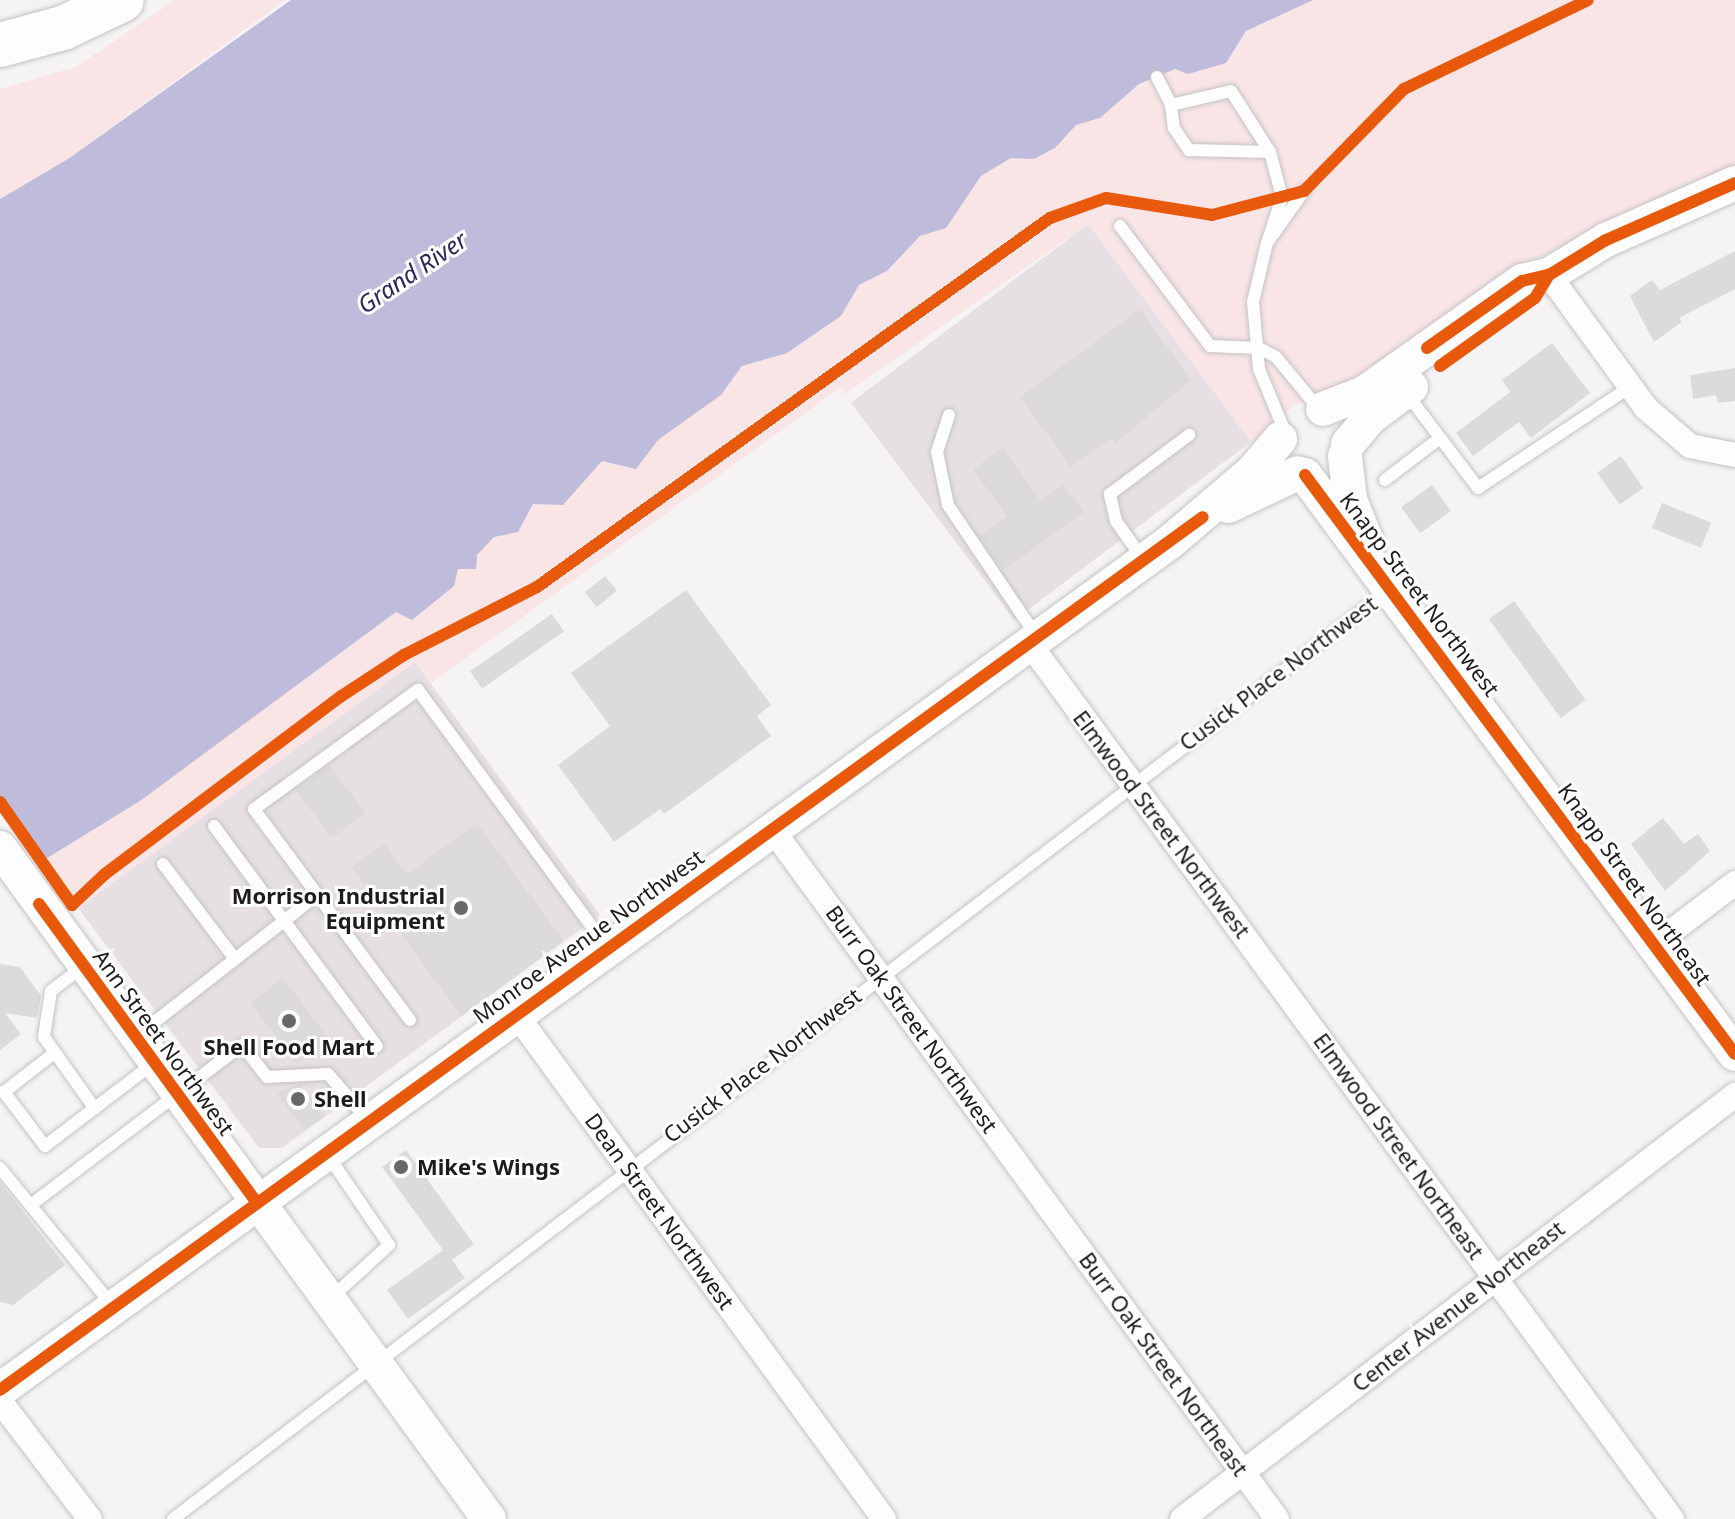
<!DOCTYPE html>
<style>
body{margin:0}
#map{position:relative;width:1735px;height:1519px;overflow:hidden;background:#f5f3f4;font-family:"Noto Sans",sans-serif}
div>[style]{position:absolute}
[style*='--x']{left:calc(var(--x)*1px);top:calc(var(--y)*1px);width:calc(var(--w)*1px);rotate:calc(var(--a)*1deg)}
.built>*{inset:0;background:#e6e0e5;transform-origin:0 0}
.green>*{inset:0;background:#f9e4e6}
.water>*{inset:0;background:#bebcda}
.pier>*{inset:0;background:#f5f3f4}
.building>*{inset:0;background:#dcdadc;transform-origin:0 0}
.roads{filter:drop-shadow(0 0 2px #c5c3c4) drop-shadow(0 0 2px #c5c3c4)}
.lane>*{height:12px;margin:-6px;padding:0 6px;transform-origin:6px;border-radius:6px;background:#fefdfd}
.street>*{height:24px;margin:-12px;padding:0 12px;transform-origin:12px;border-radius:12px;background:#fefdfd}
.secondary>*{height:34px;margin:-17px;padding:0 17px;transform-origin:17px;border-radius:17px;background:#fefdfd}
.highway>*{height:44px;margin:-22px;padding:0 22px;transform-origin:22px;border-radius:22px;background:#fefdfd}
.cycleway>*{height:12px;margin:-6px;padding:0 6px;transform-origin:6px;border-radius:6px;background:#e8590c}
.dots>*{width:22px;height:22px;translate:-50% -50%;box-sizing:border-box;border:4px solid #fff;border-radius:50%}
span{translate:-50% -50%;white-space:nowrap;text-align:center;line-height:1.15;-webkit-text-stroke:6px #fff;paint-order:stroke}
.street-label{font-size:22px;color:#1d1b1c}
.poi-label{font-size:22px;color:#1d1b1c;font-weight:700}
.right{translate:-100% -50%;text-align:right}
.left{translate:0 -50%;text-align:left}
.water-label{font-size:24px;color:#2d265b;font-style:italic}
</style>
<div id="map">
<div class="built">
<div style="left:1088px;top:224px;width:272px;height:297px;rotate:53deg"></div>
<div style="clip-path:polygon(415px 662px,600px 915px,282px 1148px,259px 1148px,78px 908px)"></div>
</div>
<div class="green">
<div style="clip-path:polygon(175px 0,285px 0,68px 159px,0 199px,0 89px,76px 67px)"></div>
<div style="clip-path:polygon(1313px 0,1735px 0,1735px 169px,1538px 258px,1364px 383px,1294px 405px,1261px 441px,1251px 442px,1088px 224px,845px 394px,840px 388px,431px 683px,415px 662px,78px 908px,44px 860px,140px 801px,396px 612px,415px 612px,454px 586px,458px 568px,494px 537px,518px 532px,533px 504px,563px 505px,602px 461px,636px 468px,658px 440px,721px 395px,742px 366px,787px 353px,841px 316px,859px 285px,887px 271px,920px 236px,946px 228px,981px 176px,1011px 158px,1034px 159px,1055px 148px,1076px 125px,1100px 118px,1139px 84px,1175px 69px,1226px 63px,1246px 31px)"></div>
</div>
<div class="water">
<div style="clip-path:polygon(291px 0,1313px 0,1246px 31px,1226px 63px,1188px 74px,1175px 69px,1139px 84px,1100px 118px,1076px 125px,1055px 148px,1034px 159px,1011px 158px,981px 176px,946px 228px,920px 236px,887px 271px,859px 285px,841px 316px,787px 353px,742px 366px,721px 395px,658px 440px,636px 469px,602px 461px,563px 505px,533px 504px,518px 532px,494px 537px,477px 555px,476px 569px,458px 569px,454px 586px,412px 620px,396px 612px,140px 801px,0 887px,0 199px,68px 159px)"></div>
</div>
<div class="pier">
<div style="clip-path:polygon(0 797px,46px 863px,0 891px)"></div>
</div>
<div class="building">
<div style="clip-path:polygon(1735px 251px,1735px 289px,1679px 318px,1682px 322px,1654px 342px,1630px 296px,1652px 280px,1660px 290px)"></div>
<div style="clip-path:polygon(1140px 309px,1191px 380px,1116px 443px,1111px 438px,1071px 467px,1020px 397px)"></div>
<div style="clip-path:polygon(1552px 343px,1590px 393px,1531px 438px,1519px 422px,1473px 456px,1456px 433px,1510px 392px,1502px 380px)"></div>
<div style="clip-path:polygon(1735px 368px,1735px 401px,1718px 403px,1716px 395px,1693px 399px,1690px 375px)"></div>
<div style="clip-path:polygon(1003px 448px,1040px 500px,1063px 484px,1084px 512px,1003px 570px,979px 536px,1007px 516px,973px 469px)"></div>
<div style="left:1621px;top:456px;width:39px;height:29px;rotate:55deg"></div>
<div style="left:1432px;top:485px;width:32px;height:38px;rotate:54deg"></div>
<div style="left:1662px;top:503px;width:53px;height:27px;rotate:22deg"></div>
<div style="left:605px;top:576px;width:19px;height:26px;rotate:51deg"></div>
<div style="clip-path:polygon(686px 590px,771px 705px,757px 716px,771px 736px,664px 814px,660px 809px,614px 842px,558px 765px,610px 726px,571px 673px)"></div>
<div style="left:1514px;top:601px;width:122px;height:31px;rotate:54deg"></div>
<div style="left:552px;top:614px;width:21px;height:100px;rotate:55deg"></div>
<div style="left:330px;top:765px;width:60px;height:42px;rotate:54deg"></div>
<div style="clip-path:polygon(1663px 818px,1684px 844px,1698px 834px,1710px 851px,1665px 891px,1631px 844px)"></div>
<div style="clip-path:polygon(477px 823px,564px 941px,461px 1016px,352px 867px,385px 843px,407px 874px)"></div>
<div style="clip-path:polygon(0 964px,20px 967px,41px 996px,37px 1018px,5px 1013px,21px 1034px,0 1050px)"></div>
<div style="left:283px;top:978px;width:77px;height:41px;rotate:53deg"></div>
<div style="clip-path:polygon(300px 1084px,324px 1117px,304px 1131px,277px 1093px)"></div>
<div style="clip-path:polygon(406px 1150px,474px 1244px,452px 1260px,465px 1278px,408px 1319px,387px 1290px,443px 1250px,382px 1167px)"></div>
<div style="clip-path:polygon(0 1182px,65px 1265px,13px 1305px,0 1302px)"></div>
</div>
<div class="roads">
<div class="lane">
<div style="--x:1157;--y:77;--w:31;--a:63"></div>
<div style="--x:1120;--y:226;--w:150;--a:53.1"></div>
<div style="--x:1210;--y:346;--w:49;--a:2.3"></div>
<div style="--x:1259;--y:348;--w:19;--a:28"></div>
<div style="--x:1276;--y:357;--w:66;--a:50.5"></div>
<div style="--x:1267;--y:243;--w:48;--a:-71.9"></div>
<div style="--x:1282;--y:197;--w:47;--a:-104.9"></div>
<div style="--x:1270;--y:152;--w:72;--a:-122.6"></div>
<div style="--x:1231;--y:91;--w:62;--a:166.9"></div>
<div style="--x:1171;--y:105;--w:23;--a:83"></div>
<div style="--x:1174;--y:128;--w:27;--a:56"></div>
<div style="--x:1189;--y:150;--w:81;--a:1.4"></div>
<div style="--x:1407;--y:394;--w:118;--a:52.9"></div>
<div style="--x:1478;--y:488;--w:182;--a:-33.6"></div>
<div style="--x:949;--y:415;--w:39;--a:108"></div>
<div style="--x:937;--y:452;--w:54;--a:78.3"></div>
<div style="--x:948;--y:505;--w:156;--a:56"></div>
<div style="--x:1283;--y:427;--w:63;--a:-112.5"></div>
<div style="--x:1259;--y:369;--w:67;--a:-95.1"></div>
<div style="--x:1253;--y:302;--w:61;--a:-76.7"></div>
<div style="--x:1267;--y:243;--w:64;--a:-54.6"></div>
<div style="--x:1385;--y:480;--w:69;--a:-37.4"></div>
<div style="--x:1142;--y:558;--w:45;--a:-125.1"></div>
<div style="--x:1116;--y:521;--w:28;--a:-103"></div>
<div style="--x:1110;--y:494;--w:99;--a:-36.8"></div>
<div style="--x:214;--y:826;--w:274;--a:53.5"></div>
<div style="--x:163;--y:864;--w:118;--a:52.9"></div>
<div style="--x:84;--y:966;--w:41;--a:142.9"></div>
<div style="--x:51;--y:991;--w:47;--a:98.7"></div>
<div style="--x:44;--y:1037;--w:88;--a:54.7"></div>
<div style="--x:410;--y:1020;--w:262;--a:-126.5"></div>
<div style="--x:254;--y:809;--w:203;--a:-36"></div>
<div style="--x:418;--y:690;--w:319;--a:53.7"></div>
<div style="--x:138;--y:1035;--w:227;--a:-38"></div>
<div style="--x:53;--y:1054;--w:62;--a:142.2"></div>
<div style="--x:4;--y:1092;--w:68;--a:52.8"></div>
<div style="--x:45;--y:1146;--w:137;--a:-37.3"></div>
<div style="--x:327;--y:1154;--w:110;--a:55.7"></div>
<div style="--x:389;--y:1245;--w:79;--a:137.6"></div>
<div style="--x:0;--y:1168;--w:177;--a:50.7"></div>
<div style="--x:32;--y:1204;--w:263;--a:-37.1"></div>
<div style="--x:242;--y:1045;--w:41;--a:52"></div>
<div style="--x:267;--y:1077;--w:61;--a:-2.8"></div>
<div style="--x:328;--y:1074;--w:61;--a:49"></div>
<div style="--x:173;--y:1519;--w:1529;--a:-37.37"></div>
</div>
<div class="street">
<div style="--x:1549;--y:275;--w:165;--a:53.9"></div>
<div style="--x:1646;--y:408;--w:58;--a:40.8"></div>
<div style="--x:1690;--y:446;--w:46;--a:11.3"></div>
<div style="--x:1029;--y:643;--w:1087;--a:53.72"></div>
<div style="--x:772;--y:829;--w:855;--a:53.8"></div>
<div style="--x:1655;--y:944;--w:101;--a:-37.3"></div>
<div style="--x:516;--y:1014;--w:625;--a:53.92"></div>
<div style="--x:0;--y:1401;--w:148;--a:52.7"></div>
<div style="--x:1182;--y:1519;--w:697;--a:-37.48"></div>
</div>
<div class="secondary">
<div style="--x:1323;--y:409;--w:44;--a:-21.3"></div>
<div style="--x:1364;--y:393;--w:194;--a:-35.3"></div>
<div style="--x:1522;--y:281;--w:28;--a:-13"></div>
<div style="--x:1549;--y:275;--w:67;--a:-31.6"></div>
<div style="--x:1606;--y:240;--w:141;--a:-23.8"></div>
<div style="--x:1348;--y:444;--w:35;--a:-50"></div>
<div style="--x:1371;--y:417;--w:50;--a:-36.9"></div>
<div style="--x:1345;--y:456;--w:44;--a:83.5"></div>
<div style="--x:1350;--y:500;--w:42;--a:67.7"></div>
<div style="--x:1305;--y:475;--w:721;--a:53.4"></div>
<div style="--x:1228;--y:506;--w:77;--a:-25.2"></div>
<div style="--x:0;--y:848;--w:830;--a:53.92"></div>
<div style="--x:0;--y:1390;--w:1445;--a:-35.93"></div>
<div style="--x:1170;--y:542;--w:109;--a:-40.5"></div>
<div style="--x:1253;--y:471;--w:42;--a:-49.8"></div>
</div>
<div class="highway">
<div style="--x:0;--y:45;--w:65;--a:-15.1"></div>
<div style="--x:63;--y:28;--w:65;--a:-25.4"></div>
</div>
</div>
<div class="cycleway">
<div style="--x:1427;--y:348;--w:116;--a:-35.2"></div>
<div style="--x:1522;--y:281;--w:28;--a:-13"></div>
<div style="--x:1549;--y:275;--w:67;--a:-31.6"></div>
<div style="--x:1606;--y:240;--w:141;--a:-23.8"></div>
<div style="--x:1440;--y:366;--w:117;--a:-35.6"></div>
<div style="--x:1535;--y:298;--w:27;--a:-59"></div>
<div style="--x:1305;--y:475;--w:721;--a:53.4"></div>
<div style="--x:0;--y:802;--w:126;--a:55"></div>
<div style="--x:72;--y:905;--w:45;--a:-43.2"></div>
<div style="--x:105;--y:874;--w:294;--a:-37"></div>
<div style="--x:340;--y:697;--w:77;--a:-33.3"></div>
<div style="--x:404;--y:655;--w:149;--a:-27.1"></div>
<div style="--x:537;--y:587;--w:632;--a:-35.73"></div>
<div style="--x:1050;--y:218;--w:59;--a:-19.7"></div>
<div style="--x:1106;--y:198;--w:107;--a:9.1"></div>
<div style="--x:1212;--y:215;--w:95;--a:-14.6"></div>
<div style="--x:1304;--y:191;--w:143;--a:-45.6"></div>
<div style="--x:1404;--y:89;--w:204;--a:-25.8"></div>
<div style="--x:39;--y:904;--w:370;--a:53.9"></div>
<div style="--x:0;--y:1390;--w:1486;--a:-35.97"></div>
</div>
<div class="dots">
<div style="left:461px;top:908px;background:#696768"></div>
<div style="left:289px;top:1021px;background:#696768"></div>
<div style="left:298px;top:1099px;background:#696768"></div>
<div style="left:401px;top:1167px;background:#696768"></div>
</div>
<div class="street-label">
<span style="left:1420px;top:594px;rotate:53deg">Knapp Street Northwest</span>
<span style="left:1278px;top:673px;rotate:-37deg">Cusick Place Northwest</span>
<span style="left:1162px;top:824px;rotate:53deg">Elmwood Street Northwest</span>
<span style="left:1635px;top:884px;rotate:54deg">Knapp Street Northeast</span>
<span style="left:588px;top:936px;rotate:-36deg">Monroe Avenue Northwest</span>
<span style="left:912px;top:1019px;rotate:54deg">Burr Oak Street Northwest</span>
<span style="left:164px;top:1042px;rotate:54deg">Ann Street Northwest</span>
<span style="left:762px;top:1065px;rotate:-37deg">Cusick Place Northwest</span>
<span style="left:1399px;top:1146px;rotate:54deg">Elmwood Street Northeast</span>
<span style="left:660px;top:1211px;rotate:54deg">Dean Street Northwest</span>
<span style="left:1458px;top:1306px;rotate:-38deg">Center Avenue Northeast</span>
<span style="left:1164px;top:1364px;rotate:54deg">Burr Oak Street Northeast</span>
</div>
<div class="poi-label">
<span class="right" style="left:445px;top:908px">Morrison Industrial<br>Equipment</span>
<span style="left:289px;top:1047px">Shell Food Mart</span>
<span class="left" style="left:314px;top:1099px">Shell</span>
<span class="left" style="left:417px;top:1167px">Mike's Wings</span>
</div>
<div class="water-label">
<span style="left:412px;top:272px;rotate:-34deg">Grand River</span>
</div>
</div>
